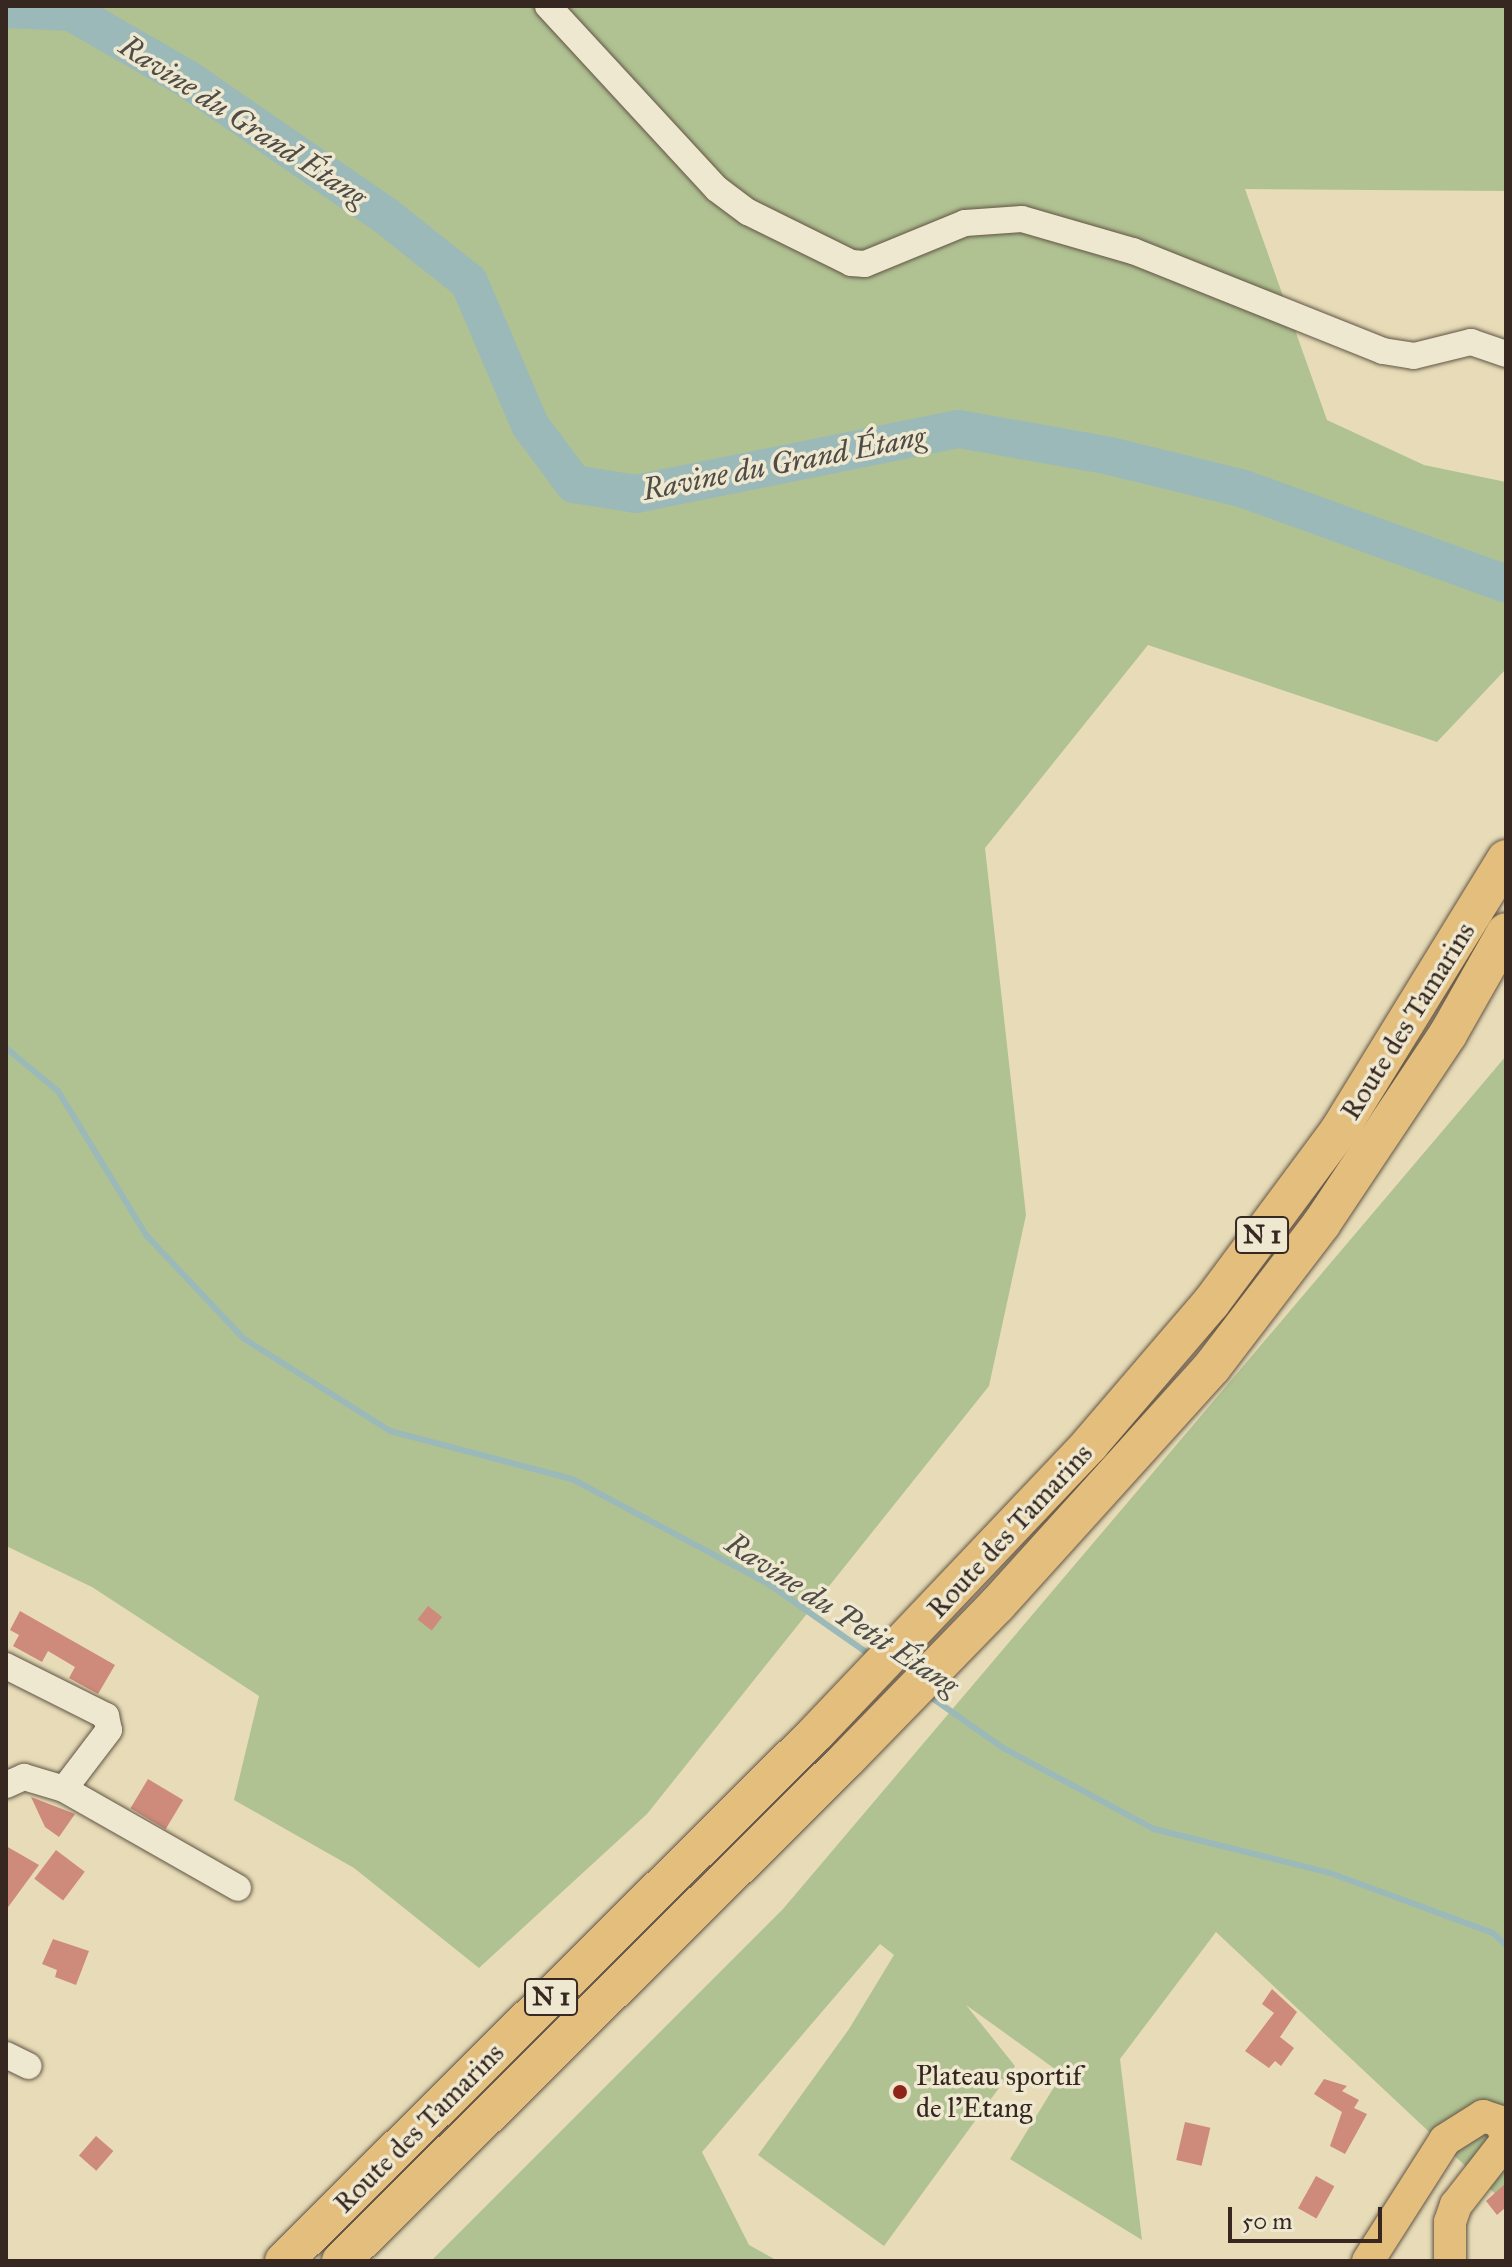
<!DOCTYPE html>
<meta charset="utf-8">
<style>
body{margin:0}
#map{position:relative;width:1512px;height:2267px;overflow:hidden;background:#e7dcb7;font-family:"IM FELL Great Primer",serif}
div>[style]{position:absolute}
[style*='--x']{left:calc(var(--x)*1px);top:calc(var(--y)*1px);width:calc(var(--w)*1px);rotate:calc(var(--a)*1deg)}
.green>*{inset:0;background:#b0c292}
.stream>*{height:6px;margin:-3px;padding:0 3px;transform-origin:3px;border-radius:3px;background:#9bb9b9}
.river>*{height:38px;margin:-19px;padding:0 19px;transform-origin:19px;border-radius:19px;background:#9bb9b9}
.building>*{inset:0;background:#ce8a7a;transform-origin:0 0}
.roads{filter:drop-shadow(0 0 2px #625446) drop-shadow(0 0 2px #625446)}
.minor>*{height:26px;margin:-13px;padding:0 13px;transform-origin:13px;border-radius:13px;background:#efe8d0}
.major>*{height:32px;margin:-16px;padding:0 16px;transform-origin:16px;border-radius:16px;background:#e4be7c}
.highway>*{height:38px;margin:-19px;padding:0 19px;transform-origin:19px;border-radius:19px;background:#e4be7c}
.dots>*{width:22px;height:22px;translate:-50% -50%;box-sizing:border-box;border:4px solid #efe8d0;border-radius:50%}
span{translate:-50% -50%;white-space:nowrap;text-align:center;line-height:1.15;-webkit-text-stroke:7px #efe8d0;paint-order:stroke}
.shield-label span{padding:2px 6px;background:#efe8d0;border:2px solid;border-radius:6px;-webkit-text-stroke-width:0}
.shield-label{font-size:26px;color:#362721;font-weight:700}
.street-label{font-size:28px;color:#362721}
.poi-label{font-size:28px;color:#362721}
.left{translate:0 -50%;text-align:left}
.water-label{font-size:30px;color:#4f4c47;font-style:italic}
.frame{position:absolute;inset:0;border:8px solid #362721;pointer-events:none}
.scale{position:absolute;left:1228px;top:2207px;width:154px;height:36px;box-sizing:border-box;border:4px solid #362721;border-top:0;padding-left:10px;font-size:24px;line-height:28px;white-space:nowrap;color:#362721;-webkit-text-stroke:6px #efe8d0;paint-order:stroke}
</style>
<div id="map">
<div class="green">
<div style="clip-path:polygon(6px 6px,1506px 6px,1506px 191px,1245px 189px,1327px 420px,1424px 465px,1506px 482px,1506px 669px,1437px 742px,1148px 645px,985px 848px,1026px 1215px,989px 1386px,647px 1814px,479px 1968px,354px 1868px,234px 1800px,259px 1696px,92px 1587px,6px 1546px)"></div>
<div style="clip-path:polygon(1506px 1056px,1506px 2204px,1216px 1932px,1120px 2059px,1142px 2240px,1010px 2159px,1062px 2074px,966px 2005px,1015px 2066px,884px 2246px,758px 2155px,849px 2029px,894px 1955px,880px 1944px,702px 2152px,749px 2245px,778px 2261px,431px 2261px,783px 1909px)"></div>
</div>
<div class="stream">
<div style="--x:6;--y:1048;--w:67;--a:39.6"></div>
<div style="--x:58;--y:1091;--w:170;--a:58.5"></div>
<div style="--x:147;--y:1236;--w:140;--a:46.7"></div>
<div style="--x:243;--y:1338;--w:174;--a:32.3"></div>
<div style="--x:390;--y:1431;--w:188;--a:14.8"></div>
<div style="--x:572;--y:1479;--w:221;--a:28.1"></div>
<div style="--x:767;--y:1583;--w:129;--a:34.9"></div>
<div style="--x:928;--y:1695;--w:92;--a:35.2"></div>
<div style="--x:1003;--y:1748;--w:171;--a:28.2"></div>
<div style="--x:1154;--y:1829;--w:181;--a:14"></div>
<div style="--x:1330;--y:1873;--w:174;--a:20.2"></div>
<div style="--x:1493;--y:1933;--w:18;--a:43"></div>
</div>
<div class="river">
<div style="--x:6;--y:9;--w:65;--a:2.6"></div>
<div style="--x:71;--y:12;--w:133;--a:29.9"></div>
<div style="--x:186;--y:78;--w:243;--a:34.6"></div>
<div style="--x:386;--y:216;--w:106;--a:38.5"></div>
<div style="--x:469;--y:282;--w:155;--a:66.9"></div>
<div style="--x:530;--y:425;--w:74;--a:53.3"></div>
<div style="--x:574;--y:484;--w:63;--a:9.2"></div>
<div style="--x:636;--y:494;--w:329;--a:-11.4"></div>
<div style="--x:959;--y:429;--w:153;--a:10.1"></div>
<div style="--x:1110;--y:456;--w:138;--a:13.8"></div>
<div style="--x:1244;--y:489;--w:279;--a:19.9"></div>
</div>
<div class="building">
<div style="left:428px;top:1606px;width:18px;height:17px;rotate:38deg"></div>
<div style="clip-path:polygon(20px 1611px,115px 1665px,98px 1694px,69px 1678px,75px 1667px,48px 1651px,42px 1662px,13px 1646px,19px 1635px,10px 1630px)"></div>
<div style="left:148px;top:1779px;width:41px;height:34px;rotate:31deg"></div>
<div style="clip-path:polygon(31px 1797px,75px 1814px,59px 1837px,45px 1827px)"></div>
<div style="clip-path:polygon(6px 1846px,39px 1865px,6px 1910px)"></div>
<div style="left:56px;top:1850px;width:36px;height:36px;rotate:37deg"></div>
<div style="clip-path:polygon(53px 1939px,89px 1951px,76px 1985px,55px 1977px,57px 1970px,42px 1964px)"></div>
<div style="clip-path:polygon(1272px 1989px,1297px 2012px,1280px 2037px,1294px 2048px,1281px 2066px,1275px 2061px,1269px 2068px,1245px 2051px,1274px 2013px,1262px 2004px)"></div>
<div style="clip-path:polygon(1324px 2079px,1347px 2086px,1342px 2091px,1359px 2100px,1354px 2108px,1367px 2114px,1345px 2154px,1330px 2146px,1342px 2112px,1314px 2094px)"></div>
<div style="left:1185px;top:2122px;width:26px;height:39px;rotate:13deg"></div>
<div style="left:96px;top:2136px;width:23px;height:26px;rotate:41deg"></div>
<div style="left:1316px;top:2176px;width:21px;height:37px;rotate:29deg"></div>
<div style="clip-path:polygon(1506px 2183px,1506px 2207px,1497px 2215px,1486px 2201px)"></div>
</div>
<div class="roads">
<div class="minor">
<div style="--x:548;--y:6;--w:249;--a:47.3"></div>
<div style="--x:717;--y:189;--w:39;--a:37"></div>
<div style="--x:748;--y:212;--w:115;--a:26.3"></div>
<div style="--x:851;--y:263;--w:14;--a:4"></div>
<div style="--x:865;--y:264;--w:108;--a:-22.3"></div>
<div style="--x:965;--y:223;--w:57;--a:-4"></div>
<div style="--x:1022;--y:219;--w:116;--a:16.1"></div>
<div style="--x:1133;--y:251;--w:269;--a:21.8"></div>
<div style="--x:1383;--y:351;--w:31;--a:9"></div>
<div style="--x:1414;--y:356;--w:59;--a:-13.8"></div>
<div style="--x:1471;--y:342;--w:37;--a:19"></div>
<div style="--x:6;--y:1666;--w:112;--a:26.6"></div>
<div style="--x:106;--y:1716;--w:14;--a:78"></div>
<div style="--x:109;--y:1730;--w:74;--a:127.3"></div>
<div style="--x:6;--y:1785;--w:20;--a:-24"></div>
<div style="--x:24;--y:1777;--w:42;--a:16.7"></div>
<div style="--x:64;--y:1789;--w:200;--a:29.6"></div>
<div style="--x:6;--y:2055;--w:25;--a:26"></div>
</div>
<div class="major">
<div style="--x:1368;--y:2261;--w:143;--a:-57.5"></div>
<div style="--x:1445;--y:2140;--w:45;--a:-32.3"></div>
<div style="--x:1483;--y:2116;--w:19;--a:18"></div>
<div style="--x:1501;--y:2122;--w:16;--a:72"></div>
<div style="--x:1450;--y:2261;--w:39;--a:-90"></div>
<div style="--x:1450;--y:2222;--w:18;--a:-71"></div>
<div style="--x:1456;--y:2205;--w:81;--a:-52"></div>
</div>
<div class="highway">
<div style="--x:284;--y:2261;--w:751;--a:-44.78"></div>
<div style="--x:817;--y:1732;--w:397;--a:-46.5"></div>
<div style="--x:1090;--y:1444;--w:186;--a:-49.4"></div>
<div style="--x:1211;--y:1303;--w:217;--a:-53.4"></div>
<div style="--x:1340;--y:1129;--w:317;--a:-58.4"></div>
<div style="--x:341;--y:2261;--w:713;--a:-44.77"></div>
<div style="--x:847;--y:1759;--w:215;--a:-45.8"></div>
<div style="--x:997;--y:1605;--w:321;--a:-47.9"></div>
<div style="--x:1212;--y:1367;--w:181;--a:-52.6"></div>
<div style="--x:1322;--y:1223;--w:227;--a:-56.3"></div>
<div style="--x:1448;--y:1034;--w:117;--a:-60.4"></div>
</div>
</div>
<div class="dots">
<div style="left:900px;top:2092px;background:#8f2418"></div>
</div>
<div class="shield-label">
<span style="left:1262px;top:1235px">N 1</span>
<span style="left:551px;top:1997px">N 1</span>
</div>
<div class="street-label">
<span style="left:1408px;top:1021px;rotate:-58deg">Route des Tamarins</span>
<span style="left:1010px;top:1531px;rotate:-47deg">Route des Tamarins</span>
<span style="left:419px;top:2128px;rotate:-45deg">Route des Tamarins</span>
</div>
<div class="poi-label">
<span class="left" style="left:916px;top:2092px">Plateau sportif<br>de l'Etang</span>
</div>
<div class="water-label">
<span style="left:243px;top:121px;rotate:33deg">Ravine du Grand Étang</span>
<span style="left:784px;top:463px;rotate:-11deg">Ravine du Grand Étang</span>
<span style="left:842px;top:1614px;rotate:33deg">Ravine du Petit Étang</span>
</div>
<div class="frame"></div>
<div class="scale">50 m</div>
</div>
